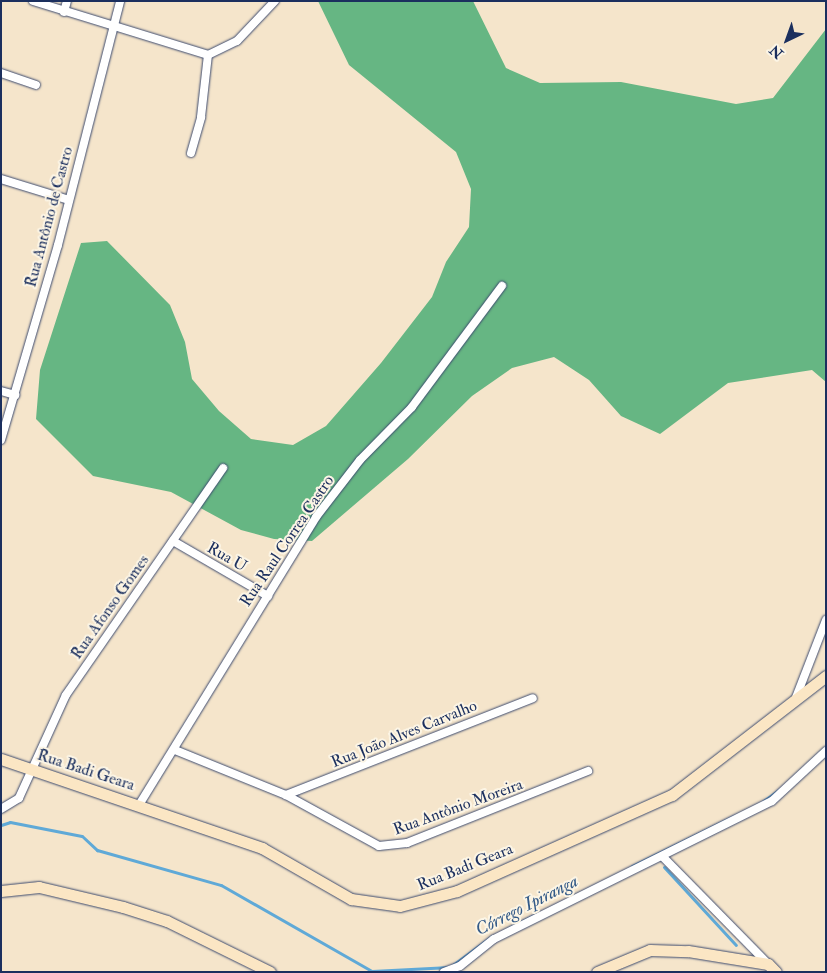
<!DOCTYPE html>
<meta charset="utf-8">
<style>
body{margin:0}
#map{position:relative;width:827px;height:973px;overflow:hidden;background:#f5e5cb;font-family:"IM FELL Double Pica",serif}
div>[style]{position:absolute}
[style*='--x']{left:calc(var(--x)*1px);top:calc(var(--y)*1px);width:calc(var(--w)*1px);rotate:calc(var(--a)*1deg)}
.forest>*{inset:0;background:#66b683}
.stream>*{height:3px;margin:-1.5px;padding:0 1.5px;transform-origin:1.5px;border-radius:1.5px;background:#5fa9d7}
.roads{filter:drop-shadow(0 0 1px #3c4a6e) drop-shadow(0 0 1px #3c4a6e)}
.street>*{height:8px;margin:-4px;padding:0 4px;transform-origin:4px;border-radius:4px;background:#fff}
.secondary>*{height:11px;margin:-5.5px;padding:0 5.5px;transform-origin:5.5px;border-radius:5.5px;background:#fbe6c4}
span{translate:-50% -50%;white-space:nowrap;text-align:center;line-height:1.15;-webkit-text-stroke:4px #fcf5e5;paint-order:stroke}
.street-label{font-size:16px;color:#1b2f5e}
.water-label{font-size:18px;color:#335a88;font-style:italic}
.frame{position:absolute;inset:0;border:2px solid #1b2f5e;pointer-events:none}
.north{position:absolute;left:762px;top:15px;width:50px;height:50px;-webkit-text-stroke:4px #fcf5e5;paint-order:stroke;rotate:222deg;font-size:14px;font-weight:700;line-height:20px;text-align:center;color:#1b2f5e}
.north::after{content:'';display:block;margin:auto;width:18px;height:22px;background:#1b2f5e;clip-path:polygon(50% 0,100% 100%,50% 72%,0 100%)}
</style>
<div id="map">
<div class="forest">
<div style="clip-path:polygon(318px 1px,473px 1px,506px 68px,540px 83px,621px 82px,736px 104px,773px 98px,826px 29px,826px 382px,812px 370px,728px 383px,660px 434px,621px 416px,589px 380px,554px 357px,512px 368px,472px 396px,408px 459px,312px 541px,274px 539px,241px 530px,171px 492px,93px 476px,36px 419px,40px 370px,81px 243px,107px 241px,170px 305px,185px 342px,192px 379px,219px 411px,251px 439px,293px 445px,326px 426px,381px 363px,432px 297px,446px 262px,469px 227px,471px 189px,456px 152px,349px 65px)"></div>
</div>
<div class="stream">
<div style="--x:758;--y:805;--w:26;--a:-36"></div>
<div style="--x:1;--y:825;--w:9;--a:-18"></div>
<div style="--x:10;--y:822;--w:73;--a:11"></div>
<div style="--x:82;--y:836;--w:21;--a:43"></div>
<div style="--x:97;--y:850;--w:129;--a:15.8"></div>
<div style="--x:221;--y:885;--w:174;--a:29.7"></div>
<div style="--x:372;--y:971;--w:78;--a:-2.9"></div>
<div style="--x:450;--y:967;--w:52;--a:-36.4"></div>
<div style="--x:632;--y:866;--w:114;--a:-26.1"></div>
<div style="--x:664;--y:867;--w:106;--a:47.3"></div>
<div style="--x:507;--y:929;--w:29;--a:-27"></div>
</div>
<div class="roads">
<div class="street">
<div style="--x:33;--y:1;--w:183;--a:17.1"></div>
<div style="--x:64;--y:12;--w:11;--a:-75"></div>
<div style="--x:208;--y:55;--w:32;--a:-26"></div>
<div style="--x:237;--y:41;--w:55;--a:-46.5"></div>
<div style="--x:1;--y:73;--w:37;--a:19"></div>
<div style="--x:191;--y:153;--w:37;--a:-74"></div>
<div style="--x:201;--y:117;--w:62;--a:-83.6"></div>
<div style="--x:1;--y:179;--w:71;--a:17.2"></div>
<div style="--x:1;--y:391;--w:15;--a:16"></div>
<div style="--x:1;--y:440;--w:203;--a:-73.7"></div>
<div style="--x:58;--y:245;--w:252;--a:-75.7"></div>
<div style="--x:173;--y:541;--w:110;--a:30.1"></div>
<div style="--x:795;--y:700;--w:86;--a:-68.8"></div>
<div style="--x:175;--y:750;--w:120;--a:22.1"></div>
<div style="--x:286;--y:795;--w:106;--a:28.7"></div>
<div style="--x:379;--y:846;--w:28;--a:-6"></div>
<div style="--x:407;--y:843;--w:195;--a:-21.7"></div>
<div style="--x:286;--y:795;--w:265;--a:-21.4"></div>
<div style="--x:139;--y:805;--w:338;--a:-58.4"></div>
<div style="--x:316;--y:517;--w:72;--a:-52.3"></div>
<div style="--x:360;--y:460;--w:74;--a:-45.5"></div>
<div style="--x:412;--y:407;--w:151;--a:-53.4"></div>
<div style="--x:1;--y:809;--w:21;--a:-31"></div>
<div style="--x:19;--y:798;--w:113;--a:-65.5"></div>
<div style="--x:66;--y:695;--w:276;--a:-55.3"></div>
<div style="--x:663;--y:857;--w:150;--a:45.5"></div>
<div style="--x:444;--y:972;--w:17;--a:-21"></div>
<div style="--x:460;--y:966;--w:43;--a:-38.5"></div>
<div style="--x:494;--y:939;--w:310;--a:-26.4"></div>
<div style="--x:772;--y:801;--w:74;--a:-42.8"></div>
</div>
<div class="secondary">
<div style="--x:1;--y:759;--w:276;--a:18.8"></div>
<div style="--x:262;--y:848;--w:103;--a:29.8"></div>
<div style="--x:351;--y:899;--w:49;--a:8.1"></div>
<div style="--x:400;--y:906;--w:59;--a:-14.7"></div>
<div style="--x:457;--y:891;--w:235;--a:-24.1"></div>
<div style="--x:672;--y:795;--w:195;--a:-37.7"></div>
<div style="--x:1;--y:891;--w:38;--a:-6"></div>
<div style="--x:39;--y:887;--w:86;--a:13.4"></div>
<div style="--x:123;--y:907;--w:46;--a:17.7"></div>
<div style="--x:167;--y:921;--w:115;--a:26.3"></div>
<div style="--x:597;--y:972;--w:57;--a:-22.5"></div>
<div style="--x:650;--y:950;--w:38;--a:2"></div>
<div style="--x:688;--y:951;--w:81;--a:9.2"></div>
<div style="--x:768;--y:964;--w:11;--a:45"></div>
</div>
</div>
<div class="street-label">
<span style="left:49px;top:217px;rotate:-75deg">Rua Antônio de Castro</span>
<span style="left:287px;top:541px;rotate:-56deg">Rua Raul Correa Castro</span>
<span style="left:227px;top:557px;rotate:30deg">Rua U</span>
<span style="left:110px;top:607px;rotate:-55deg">Rua Afonso Gomes</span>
<span style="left:404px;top:734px;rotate:-22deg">Rua João Alves Carvalho</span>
<span style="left:86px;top:770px;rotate:18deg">Rua Badi Geara</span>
<span style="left:458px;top:807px;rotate:-20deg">Rua Antônio Moreira</span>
<span style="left:465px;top:867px;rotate:-22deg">Rua Badi Geara</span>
</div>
<div class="water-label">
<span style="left:527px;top:906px;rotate:-27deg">Córrego Ipiranga</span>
</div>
<div class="frame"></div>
<div class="north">N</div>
</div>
